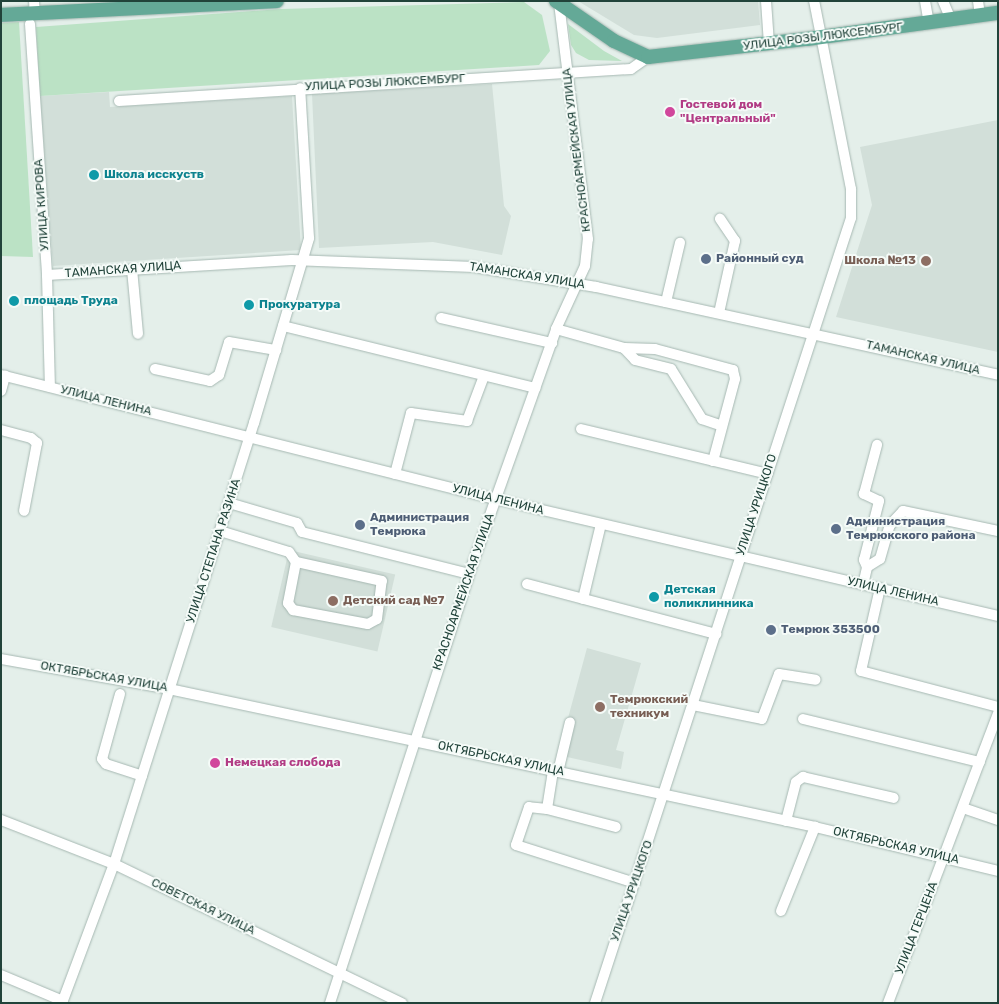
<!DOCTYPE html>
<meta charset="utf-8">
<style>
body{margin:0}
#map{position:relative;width:999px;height:1004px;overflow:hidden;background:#e4efea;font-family:Rubik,sans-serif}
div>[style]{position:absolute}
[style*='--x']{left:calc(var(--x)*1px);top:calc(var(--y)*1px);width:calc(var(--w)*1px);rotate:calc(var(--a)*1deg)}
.built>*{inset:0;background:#d2dfd9;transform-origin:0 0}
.green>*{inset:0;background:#bbe2c5}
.roads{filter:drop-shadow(0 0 1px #a6b8b2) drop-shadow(0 0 1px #a6b8b2)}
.minor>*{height:10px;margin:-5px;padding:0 5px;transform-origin:5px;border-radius:5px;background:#fff}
.major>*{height:14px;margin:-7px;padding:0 7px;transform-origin:7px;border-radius:7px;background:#64a997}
.dots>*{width:14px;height:14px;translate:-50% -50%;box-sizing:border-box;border:2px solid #f5fbf8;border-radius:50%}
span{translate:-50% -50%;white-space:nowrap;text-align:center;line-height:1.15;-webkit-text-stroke:4px #f5fbf8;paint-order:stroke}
.street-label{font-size:12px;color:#21433a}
.hotel-label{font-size:12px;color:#b23c85;font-weight:700}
.left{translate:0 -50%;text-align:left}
.culture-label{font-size:12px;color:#0d838f;font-weight:700}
.service-label{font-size:12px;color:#4e5e75;font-weight:700}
.education-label{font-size:12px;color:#785e54;font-weight:700}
.right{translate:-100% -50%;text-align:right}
.frame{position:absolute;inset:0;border:2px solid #21433a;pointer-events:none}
</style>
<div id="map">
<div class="built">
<div style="clip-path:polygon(578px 1px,758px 1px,760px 25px,657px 38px,634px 35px)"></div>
<div style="clip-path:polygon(492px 84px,504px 206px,511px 216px,502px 255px,433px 242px,319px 248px,312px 94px)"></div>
<div style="clip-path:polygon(109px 92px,110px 107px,292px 96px,301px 250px,53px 266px,40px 96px)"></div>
<div style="clip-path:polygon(998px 120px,998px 352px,836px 317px,872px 205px,860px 147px)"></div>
<div style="left:289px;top:550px;width:109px;height:79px;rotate:13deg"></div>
<div style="clip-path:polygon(587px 648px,641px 663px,616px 750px,624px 752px,621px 769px,558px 755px)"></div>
</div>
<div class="green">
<div style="clip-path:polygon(524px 2px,542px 15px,550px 51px,539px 65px,40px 96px,36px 27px,281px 9px)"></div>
<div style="clip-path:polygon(19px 22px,33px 257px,1px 256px,1px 23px)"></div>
<div style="clip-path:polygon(568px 24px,604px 51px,622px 61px,589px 60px,576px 53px,571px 45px)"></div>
</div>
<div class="roads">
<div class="minor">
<div style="--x:34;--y:1;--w:13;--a:86"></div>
<div style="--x:766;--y:1;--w:43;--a:86"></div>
<div style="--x:925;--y:1;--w:23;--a:80"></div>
<div style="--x:943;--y:1;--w:21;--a:67"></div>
<div style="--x:978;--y:1;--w:15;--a:82"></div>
<div style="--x:30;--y:24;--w:252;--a:86.1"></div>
<div style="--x:47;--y:275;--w:112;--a:88.5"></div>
<div style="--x:119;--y:101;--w:513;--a:-3.58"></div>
<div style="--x:631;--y:69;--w:21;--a:-35"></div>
<div style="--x:132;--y:269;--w:65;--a:84.7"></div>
<div style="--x:47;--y:275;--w:245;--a:-3.5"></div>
<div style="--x:292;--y:260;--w:182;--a:2.2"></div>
<div style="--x:474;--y:267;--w:124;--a:9.3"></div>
<div style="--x:596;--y:287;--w:412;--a:12.3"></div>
<div style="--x:666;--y:302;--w:61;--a:-76.7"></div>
<div style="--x:719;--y:313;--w:74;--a:-77.5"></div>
<div style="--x:735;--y:241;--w:27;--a:-124"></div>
<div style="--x:441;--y:318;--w:114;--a:12.7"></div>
<div style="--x:283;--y:326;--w:260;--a:13.8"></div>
<div style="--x:556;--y:329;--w:71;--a:15.6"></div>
<div style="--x:624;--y:348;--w:16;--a:47"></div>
<div style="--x:635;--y:360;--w:37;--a:14"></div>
<div style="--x:671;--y:369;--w:59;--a:58.2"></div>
<div style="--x:702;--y:419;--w:21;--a:19"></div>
<div style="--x:624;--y:348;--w:31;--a:2"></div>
<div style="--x:655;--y:349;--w:81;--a:15.1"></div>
<div style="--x:733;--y:370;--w:9;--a:77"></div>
<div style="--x:735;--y:379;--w:85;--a:105"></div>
<div style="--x:155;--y:369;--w:56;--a:12.3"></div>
<div style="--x:210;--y:381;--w:11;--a:-34"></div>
<div style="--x:219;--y:375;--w:34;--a:-73"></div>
<div style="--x:229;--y:342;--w:48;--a:9.7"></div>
<div style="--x:1;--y:375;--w:509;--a:14.09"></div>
<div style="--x:495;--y:499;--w:516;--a:13.09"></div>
<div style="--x:1;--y:391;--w:16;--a:-75"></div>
<div style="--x:581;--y:429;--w:192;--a:13.5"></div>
<div style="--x:1;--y:430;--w:31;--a:15"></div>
<div style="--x:31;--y:438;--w:8;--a:40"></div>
<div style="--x:37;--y:443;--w:69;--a:100.8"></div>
<div style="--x:395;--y:474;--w:63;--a:-75.3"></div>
<div style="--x:411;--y:413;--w:57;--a:8.1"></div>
<div style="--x:467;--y:421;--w:48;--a:-69.3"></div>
<div style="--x:229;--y:503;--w:71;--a:16.4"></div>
<div style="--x:297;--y:523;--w:10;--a:61"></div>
<div style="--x:302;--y:532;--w:172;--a:14.1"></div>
<div style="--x:220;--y:531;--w:72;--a:16.9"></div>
<div style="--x:289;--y:552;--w:12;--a:55"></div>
<div style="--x:296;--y:562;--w:42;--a:101"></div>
<div style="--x:288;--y:603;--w:9;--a:54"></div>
<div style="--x:293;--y:610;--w:76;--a:10.6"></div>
<div style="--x:368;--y:624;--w:10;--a:-29"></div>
<div style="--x:377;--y:619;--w:38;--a:-83"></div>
<div style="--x:382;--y:581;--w:88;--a:-167.5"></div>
<div style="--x:867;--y:567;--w:15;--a:-32"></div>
<div style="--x:880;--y:559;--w:35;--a:-74"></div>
<div style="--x:890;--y:525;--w:19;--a:-47"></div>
<div style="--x:903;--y:511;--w:97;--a:11.9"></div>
<div style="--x:527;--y:584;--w:196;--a:14.8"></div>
<div style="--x:863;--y:585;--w:18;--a:-77"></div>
<div style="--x:867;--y:567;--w:8;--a:-113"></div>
<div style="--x:864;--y:560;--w:61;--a:-75.7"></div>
<div style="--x:879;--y:501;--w:17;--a:-155"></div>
<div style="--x:864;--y:494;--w:51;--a:-75.1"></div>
<div style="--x:880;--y:588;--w:85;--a:102.9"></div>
<div style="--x:861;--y:671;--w:142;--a:14.7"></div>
<div style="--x:583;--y:599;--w:77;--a:-76.5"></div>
<div style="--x:1;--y:659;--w:171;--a:10.1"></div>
<div style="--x:169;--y:689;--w:250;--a:12"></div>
<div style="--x:414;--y:741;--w:410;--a:12.1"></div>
<div style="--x:815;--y:827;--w:188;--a:13.5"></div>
<div style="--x:120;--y:694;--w:67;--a:105.5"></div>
<div style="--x:102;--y:759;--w:6;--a:51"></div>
<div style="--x:106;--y:764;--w:38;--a:18"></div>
<div style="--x:693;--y:705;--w:70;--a:11.5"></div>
<div style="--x:762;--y:719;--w:48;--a:-69.3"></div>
<div style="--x:779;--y:674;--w:37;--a:9"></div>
<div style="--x:803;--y:719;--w:182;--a:13.7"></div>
<div style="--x:553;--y:771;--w:38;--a:99"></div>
<div style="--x:547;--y:809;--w:71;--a:14.6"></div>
<div style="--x:558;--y:772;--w:51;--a:-76.5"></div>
<div style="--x:963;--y:808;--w:37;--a:19"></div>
<div style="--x:547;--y:809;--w:18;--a:-174"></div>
<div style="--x:529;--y:807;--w:40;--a:108.9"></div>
<div style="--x:516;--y:845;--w:125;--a:17.7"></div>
<div style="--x:1;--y:820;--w:121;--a:21.3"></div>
<div style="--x:114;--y:864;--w:320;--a:25.8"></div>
<div style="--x:786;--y:821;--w:40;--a:-75.6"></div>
<div style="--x:796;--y:782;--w:9;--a:-36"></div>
<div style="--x:803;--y:777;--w:93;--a:13"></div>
<div style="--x:781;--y:911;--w:91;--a:-68"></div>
<div style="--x:1;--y:975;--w:67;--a:22.8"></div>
<div style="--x:62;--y:1003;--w:148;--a:-69.5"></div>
<div style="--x:114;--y:864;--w:463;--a:-72.4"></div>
<div style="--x:254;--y:423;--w:193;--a:-73.4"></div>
<div style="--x:309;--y:238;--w:150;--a:-93.4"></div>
<div style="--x:330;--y:1003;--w:451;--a:-72"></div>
<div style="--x:469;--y:574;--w:260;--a:-70.4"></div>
<div style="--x:556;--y:329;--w:69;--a:-65.3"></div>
<div style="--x:585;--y:266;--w:27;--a:-84"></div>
<div style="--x:588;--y:239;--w:238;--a:-97"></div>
<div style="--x:595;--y:1003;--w:826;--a:-71.94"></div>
<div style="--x:851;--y:218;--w:29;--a:-90"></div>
<div style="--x:851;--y:189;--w:192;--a:-101.1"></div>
<div style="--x:888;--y:1003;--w:310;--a:-69.2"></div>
</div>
<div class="major">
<div style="--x:556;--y:1;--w:70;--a:34.6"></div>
<div style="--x:614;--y:41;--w:38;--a:25"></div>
<div style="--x:648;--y:57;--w:160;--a:-6.5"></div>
<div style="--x:807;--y:39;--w:193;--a:-7.8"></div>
<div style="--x:1;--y:15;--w:276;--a:-2.9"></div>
</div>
</div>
<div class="dots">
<div style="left:670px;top:112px;background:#d1479c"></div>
<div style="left:94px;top:175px;background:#0f9aa8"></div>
<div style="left:706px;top:259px;background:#5c6f8a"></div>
<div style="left:926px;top:261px;background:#8d6e63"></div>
<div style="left:14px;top:301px;background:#0f9aa8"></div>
<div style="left:249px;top:305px;background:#0f9aa8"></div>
<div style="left:360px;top:525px;background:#5c6f8a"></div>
<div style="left:836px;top:529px;background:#5c6f8a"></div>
<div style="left:654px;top:597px;background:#0f9aa8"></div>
<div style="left:333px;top:601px;background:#8d6e63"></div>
<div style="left:771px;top:630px;background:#5c6f8a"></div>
<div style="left:600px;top:707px;background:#8d6e63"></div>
<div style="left:215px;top:763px;background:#d1479c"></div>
</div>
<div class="street-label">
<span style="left:823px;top:37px;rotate:-7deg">УЛИЦА РОЗЫ ЛЮКСЕМБУРГ</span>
<span style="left:385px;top:83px;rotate:-3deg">УЛИЦА РОЗЫ ЛЮКСЕМБУРГ</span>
<span style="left:577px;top:150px;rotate:-97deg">КРАСНОАРМЕЙСКАЯ УЛИЦА</span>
<span style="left:42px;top:205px;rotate:-94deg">УЛИЦА КИРОВА</span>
<span style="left:123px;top:270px;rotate:-4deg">ТАМАНСКАЯ УЛИЦА</span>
<span style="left:527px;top:276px;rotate:9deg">ТАМАНСКАЯ УЛИЦА</span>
<span style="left:923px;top:358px;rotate:13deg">ТАМАНСКАЯ УЛИЦА</span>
<span style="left:106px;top:401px;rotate:14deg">УЛИЦА ЛЕНИНА</span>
<span style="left:498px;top:500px;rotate:14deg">УЛИЦА ЛЕНИНА</span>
<span style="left:757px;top:505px;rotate:-72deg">УЛИЦА УРИЦКОГО</span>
<span style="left:214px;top:551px;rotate:-72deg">УЛИЦА СТЕПАНА РАЗИНА</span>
<span style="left:464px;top:592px;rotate:-71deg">КРАСНОАРМЕЙСКАЯ УЛИЦА</span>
<span style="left:893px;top:592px;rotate:13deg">УЛИЦА ЛЕНИНА</span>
<span style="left:104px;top:677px;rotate:10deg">ОКТЯБРЬСКАЯ УЛИЦА</span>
<span style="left:501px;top:759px;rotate:12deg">ОКТЯБРЬСКАЯ УЛИЦА</span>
<span style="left:896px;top:846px;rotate:13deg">ОКТЯБРЬСКАЯ УЛИЦА</span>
<span style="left:632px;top:891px;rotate:-71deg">УЛИЦА УРИЦКОГО</span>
<span style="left:203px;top:907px;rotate:26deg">СОВЕТСКАЯ УЛИЦА</span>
<span style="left:917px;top:928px;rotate:-69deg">УЛИЦА ГЕРЦЕНА</span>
</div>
<div class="hotel-label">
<span class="left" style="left:680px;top:112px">Гостевой дом<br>"Центральный"</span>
<span class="left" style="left:225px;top:763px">Немецкая слобода</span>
</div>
<div class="culture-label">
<span class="left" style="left:104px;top:175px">Школа исскуств</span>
<span class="left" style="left:24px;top:301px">площадь Труда</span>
<span class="left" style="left:259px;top:305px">Прокуратура</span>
<span class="left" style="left:664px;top:597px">Детская<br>поликлинника</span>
</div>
<div class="service-label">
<span class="left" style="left:716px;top:259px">Районный суд</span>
<span class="left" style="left:370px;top:525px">Администрация<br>Темрюка</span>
<span class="left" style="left:846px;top:529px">Администрация<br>Темрюкского района</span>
<span class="left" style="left:781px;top:630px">Темрюк 353500</span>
</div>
<div class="education-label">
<span class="right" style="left:916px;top:261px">Школа №13</span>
<span class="left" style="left:343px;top:601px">Детский сад №7</span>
<span class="left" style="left:610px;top:707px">Темрюкский<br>техникум</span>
</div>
<div class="frame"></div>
</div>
